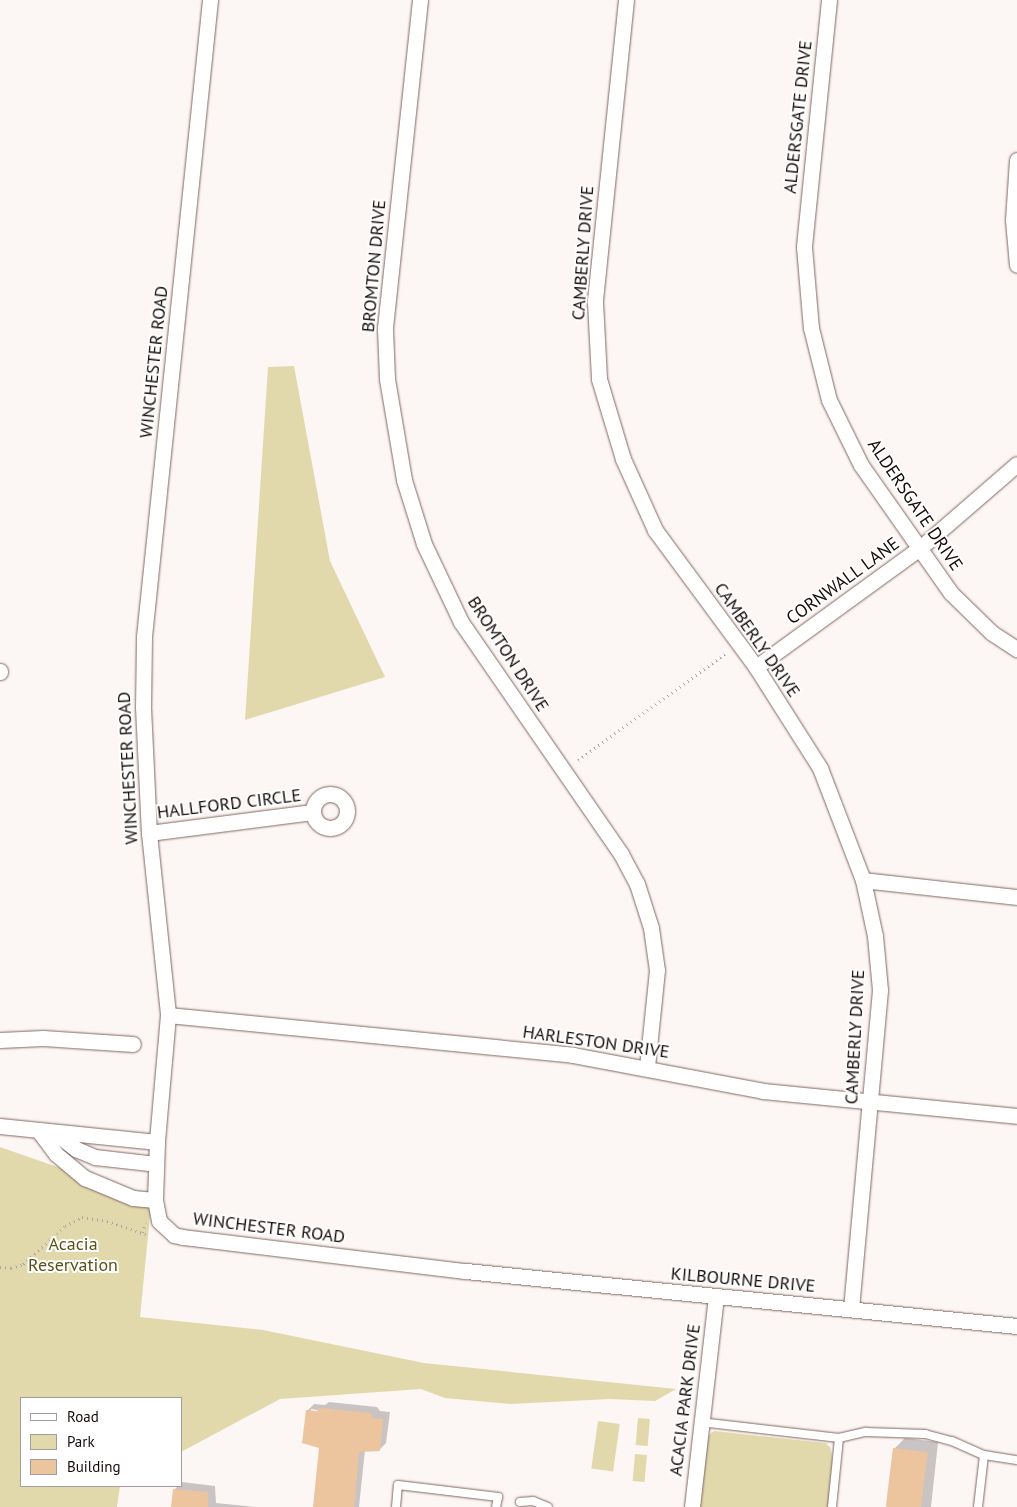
<!DOCTYPE html>
<style>
body{margin:0}
#map{position:relative;width:1017px;height:1507px;overflow:hidden;background:#fcf6f4;font-family:"PT Sans",sans-serif}
div>[style]{position:absolute}
[style*='--x']{left:calc(var(--x)*1px);top:calc(var(--y)*1px);width:calc(var(--w)*1px);rotate:calc(var(--a)*1deg)}
.green>*{inset:0;background:#e1d9ac;transform-origin:0 0}
.shadow>*{inset:0;background:#0003}
.building>*{inset:0;background:#ecc49e;transform-origin:0 0}
.path>*{height:2.5px;margin-top:-1.25px;transform-origin:0;background:repeating-linear-gradient(90deg,#ada6a4 0 1px,transparent 0 5px)}
.roads{filter:drop-shadow(0 0 1px #816761) drop-shadow(0 0 1px #816761)}
.lane>*{height:8px;margin:-4px;padding:0 4px;transform-origin:4px;border-radius:4px;background:#fff}
.street>*{height:15px;margin:-7.5px;padding:0 7.5px;transform-origin:7.5px;border-radius:7.5px;background:#fff}
.street>.ring{margin:-7.5px;padding:0;box-sizing:content-box;background:none;border:15px solid #fff;border-radius:50%}
span{translate:-50% -50%;white-space:nowrap;text-align:center;line-height:1.15;-webkit-text-stroke:4px #fff;paint-order:stroke}
.street-label{font-size:18px;color:#150c0a}
.park-label{font-size:18px;color:#5b5115}
.legend{position:absolute;left:20px;top:1397px;width:162px;height:90px;box-sizing:border-box;background:#fff;border:1px solid #a19e9d;margin:0;padding:6px 9px;list-style:none;font-size:15px;color:#150c0a}
.legend li{display:flex;align-items:center;gap:10px;height:25px}
.legend b{width:25px;border:1px solid #a19e9d}
</style>
<div id="map">
<div class="green">
<div style="clip-path:polygon(294px 366px,330px 561px,385px 677px,245px 720px,268px 367px)"></div>
<div style="clip-path:polygon(0 1147px,135px 1194px,151px 1206px,140px 1317px,263px 1330px,424px 1363px,676px 1389px,655px 1401px,610px 1399px,510px 1404px,445px 1398px,421px 1389px,280px 1399px,181px 1452px,181px 1398px,21px 1398px,21px 1486px,120px 1486px,117px 1507px,0 1507px)"></div>
<div style="left:638px;top:1418px;width:12px;height:27px;rotate:5deg"></div>
<div style="left:598px;top:1421px;width:22px;height:48px;rotate:8deg"></div>
<div style="clip-path:polygon(714px 1431px,825px 1443px,830px 1447px,834px 1465px,830px 1507px,700px 1507px,707px 1437px)"></div>
<div style="left:635px;top:1454px;width:12px;height:27px;rotate:5deg"></div>
</div>
<div class="shadow">
<div style="clip-path:polygon(evenodd,329px 1402px,377px 1407px,380px 1411px,390px 1412px,386px 1443px,379px 1450px,365px 1450px,359px 1507px,314px 1507px,320px 1447px,307px 1411px,314px 1404px,325px 1405px,329px 1402px,311px 1409px,323px 1411px,311px 1412px,311px 1409px)"></div>
<div style="clip-path:polygon(905px 1438px,938px 1442px,931px 1507px,888px 1507px,894px 1449px)"></div>
<div style="clip-path:polygon(182px 1482px,215px 1486px,216px 1503px,257px 1507px,173px 1507px,175px 1489px)"></div>
</div>
<div class="building">
<div style="clip-path:polygon(320px 1408px,370px 1413px,373px 1418px,383px 1419px,380px 1451px,359px 1452px,354px 1507px,313px 1507px,319px 1448px,302px 1443px,306px 1410px,317px 1411px)"></div>
<div style="left:893px;top:1448px;width:35px;height:59px;rotate:7deg"></div>
<div style="clip-path:polygon(173px 1489px,208px 1492px,208px 1507px,171px 1507px)"></div>
</div>
<div class="path">
<div style="--x:578;--y:760;--w:181;--a:-35.8"></div>
<div style="--x:143;--y:1233;--w:10;--a:-79"></div>
<div style="--x:0;--y:1267;--w:11;--a:5"></div>
<div style="--x:11;--y:1268;--w:13;--a:-18"></div>
<div style="--x:23;--y:1264;--w:57;--a:-42.1"></div>
<div style="--x:65;--y:1226;--w:19;--a:-28"></div>
<div style="--x:82;--y:1217;--w:25;--a:9"></div>
<div style="--x:107;--y:1221;--w:43;--a:18.9"></div>
</div>
<div class="roads">
<div class="lane">
<div style="--x:700;--y:1422;--w:140;--a:6.6"></div>
<div style="--x:520;--y:1502;--w:13;--a:-4"></div>
<div style="--x:533;--y:1501;--w:16;--a:22"></div>
<div style="--x:396;--y:1507;--w:22;--a:-85"></div>
<div style="--x:398;--y:1485;--w:101;--a:6.8"></div>
<div style="--x:498;--y:1497;--w:10;--a:101"></div>
<div style="--x:832;--y:1507;--w:69;--a:-84.2"></div>
<div style="--x:839;--y:1438;--w:28;--a:-13"></div>
<div style="--x:866;--y:1432;--w:59;--a:1.9"></div>
<div style="--x:925;--y:1434;--w:28;--a:15"></div>
<div style="--x:952;--y:1441;--w:35;--a:24"></div>
<div style="--x:984;--y:1455;--w:33;--a:9"></div>
<div style="--x:978;--y:1507;--w:52;--a:-83.4"></div>
</div>
<div class="street">
<div style="--x:210;--y:0;--w:640;--a:95.92"></div>
<div style="--x:144;--y:637;--w:70;--a:90.8"></div>
<div style="--x:143;--y:707;--w:126;--a:87.3"></div>
<div style="--x:149;--y:833;--w:183;--a:84"></div>
<div style="--x:168;--y:1015;--w:127;--a:95"></div>
<div style="--x:157;--y:1142;--w:58;--a:92"></div>
<div style="--x:155;--y:1200;--w:21;--a:79"></div>
<div style="--x:159;--y:1221;--w:21;--a:43"></div>
<div style="--x:174;--y:1235;--w:9;--a:13"></div>
<div style="--x:183;--y:1237;--w:285;--a:6.9"></div>
<div style="--x:466;--y:1271;--w:554;--a:5.7"></div>
<div style="--x:420;--y:0;--w:331;--a:96.1"></div>
<div style="--x:385;--y:329;--w:50;--a:87.7"></div>
<div style="--x:387;--y:379;--w:102;--a:80.4"></div>
<div style="--x:404;--y:480;--w:67;--a:72.6"></div>
<div style="--x:424;--y:544;--w:86;--a:64.6"></div>
<div style="--x:461;--y:622;--w:282;--a:55.4"></div>
<div style="--x:621;--y:854;--w:34;--a:62"></div>
<div style="--x:637;--y:884;--w:46;--a:72.3"></div>
<div style="--x:651;--y:928;--w:42;--a:81.9"></div>
<div style="--x:657;--y:970;--w:98;--a:95.9"></div>
<div style="--x:626;--y:0;--w:304;--a:95.9"></div>
<div style="--x:595;--y:302;--w:77;--a:87"></div>
<div style="--x:599;--y:379;--w:84;--a:73.3"></div>
<div style="--x:623;--y:459;--w:78;--a:65.7"></div>
<div style="--x:655;--y:530;--w:170;--a:53.6"></div>
<div style="--x:756;--y:667;--w:120;--a:57.6"></div>
<div style="--x:820;--y:768;--w:120;--a:69"></div>
<div style="--x:863;--y:880;--w:57;--a:77.9"></div>
<div style="--x:875;--y:936;--w:54;--a:84.7"></div>
<div style="--x:880;--y:990;--w:318;--a:95.2"></div>
<div style="--x:829;--y:0;--w:248;--a:95.8"></div>
<div style="--x:804;--y:247;--w:81;--a:85.1"></div>
<div style="--x:811;--y:328;--w:74;--a:76"></div>
<div style="--x:829;--y:400;--w:72;--a:63.8"></div>
<div style="--x:861;--y:465;--w:156;--a:54.9"></div>
<div style="--x:951;--y:593;--w:57;--a:44.3"></div>
<div style="--x:992;--y:633;--w:30;--a:33"></div>
<div style="--x:1017;--y:160;--w:60;--a:93.8"></div>
<div style="--x:1013;--y:220;--w:45;--a:84.9"></div>
<div style="--x:756;--y:667;--w:203;--a:-36"></div>
<div style="--x:920;--y:548;--w:128;--a:-40.9"></div>
<div style="--x:0;--y:671;--w:1;--a:90"></div>
<div class="ring" style="left:313px;top:794px;width:19px;height:19px"></div>
<div style="--x:149;--y:833;--w:165;--a:-7.3"></div>
<div style="--x:863;--y:880;--w:155;--a:6.3"></div>
<div style="--x:168;--y:1015;--w:407;--a:5.6"></div>
<div style="--x:573;--y:1055;--w:193;--a:10.7"></div>
<div style="--x:763;--y:1091;--w:255;--a:5.6"></div>
<div style="--x:0;--y:1040;--w:43;--a:-2.7"></div>
<div style="--x:43;--y:1038;--w:90;--a:3.8"></div>
<div style="--x:0;--y:1126;--w:158;--a:5.8"></div>
<div style="--x:38;--y:1130;--w:30;--a:53"></div>
<div style="--x:56;--y:1154;--w:38;--a:40"></div>
<div style="--x:85;--y:1178;--w:52;--a:22.6"></div>
<div style="--x:133;--y:1198;--w:22;--a:5"></div>
<div style="--x:54;--y:1132;--w:28;--a:38"></div>
<div style="--x:76;--y:1149;--w:21;--a:23"></div>
<div style="--x:95;--y:1157;--w:61;--a:6.5"></div>
<div style="--x:692;--y:1507;--w:211;--a:-83.5"></div>
</div>
</div>
<div class="street-label">
<span style="left:798px;top:117px;rotate:-84deg">ALDERSGATE DRIVE</span>
<span style="left:583px;top:253px;rotate:-86deg">CAMBERLY DRIVE</span>
<span style="left:374px;top:266px;rotate:-85deg">BROMTON DRIVE</span>
<span style="left:154px;top:362px;rotate:-84deg">WINCHESTER ROAD</span>
<span style="left:915px;top:505px;rotate:56deg">ALDERSGATE DRIVE</span>
<span style="left:843px;top:581px;rotate:-36deg">CORNWALL LANE</span>
<span style="left:757px;top:640px;rotate:55deg">CAMBERLY DRIVE</span>
<span style="left:508px;top:654px;rotate:57deg">BROMTON DRIVE</span>
<span style="left:128px;top:768px;rotate:-93deg">WINCHESTER ROAD</span>
<span style="left:229px;top:804px;rotate:-7deg">HALLFORD CIRCLE</span>
<span style="left:855px;top:1037px;rotate:-87deg">CAMBERLY DRIVE</span>
<span style="left:596px;top:1042px;rotate:8deg">HARLESTON DRIVE</span>
<span style="left:269px;top:1228px;rotate:7deg">WINCHESTER ROAD</span>
<span style="left:743px;top:1280px;rotate:5deg">KILBOURNE DRIVE</span>
<span style="left:685px;top:1400px;rotate:-83deg">ACACIA PARK DRIVE</span>
</div>
<div class="park-label">
<span style="left:73px;top:1255px">Acacia<br>Reservation</span>
</div>
<ul class="legend">
<li><b style="height:6px;background:#fff"></b>Road</li>
<li><b style="height:14px;background:#e1d9ac"></b>Park</li>
<li><b style="height:14px;background:#ecc49e"></b>Building</li>
</ul>
</div>
